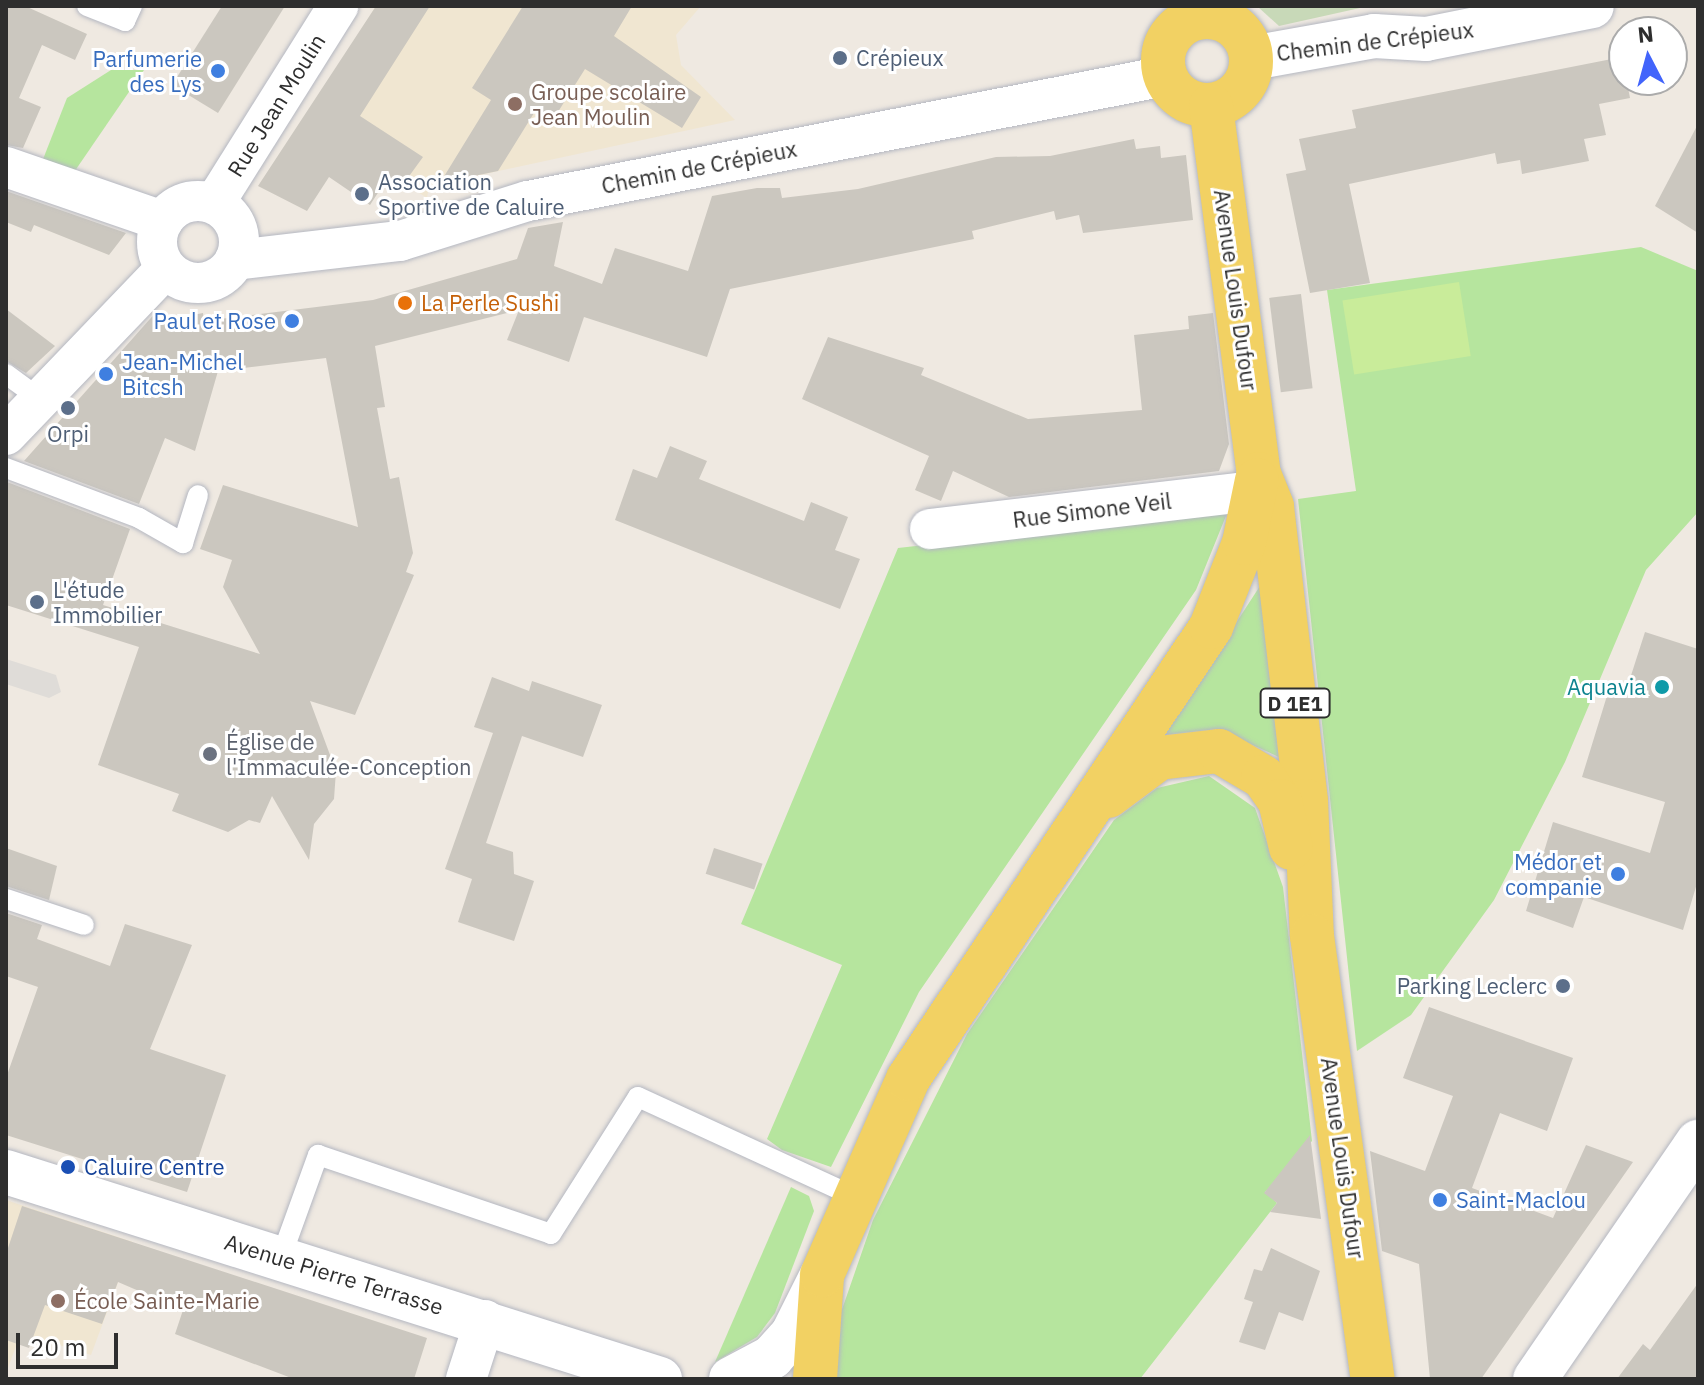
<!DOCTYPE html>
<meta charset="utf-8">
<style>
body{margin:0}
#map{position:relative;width:1704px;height:1385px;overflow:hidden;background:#efe9e1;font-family:"IBM Plex Sans",sans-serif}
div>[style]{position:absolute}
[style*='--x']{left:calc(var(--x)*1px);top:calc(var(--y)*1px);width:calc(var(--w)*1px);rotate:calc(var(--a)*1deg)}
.education>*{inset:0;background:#f0e6d1}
.green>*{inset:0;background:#b6e59e}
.cemetery>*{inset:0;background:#c8d9b8}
.pitch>*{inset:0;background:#c9ec9a;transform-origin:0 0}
.plaza>*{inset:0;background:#dfdcd8}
.building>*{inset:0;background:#cbc7bf;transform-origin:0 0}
.roads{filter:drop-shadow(0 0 2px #b4b7c1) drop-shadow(0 0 2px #b4b7c1)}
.lane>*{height:20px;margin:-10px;padding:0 10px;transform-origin:10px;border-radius:10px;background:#fff}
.street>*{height:40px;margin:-20px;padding:0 20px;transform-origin:20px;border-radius:20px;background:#fff}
.street>.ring{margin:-20px;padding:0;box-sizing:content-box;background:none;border:40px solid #fff;border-radius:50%}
.secondary>*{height:44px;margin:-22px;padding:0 22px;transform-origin:22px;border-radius:22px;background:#fff}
.primary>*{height:44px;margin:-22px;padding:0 22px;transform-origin:22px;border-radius:22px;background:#f2d163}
.primary>.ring{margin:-22px;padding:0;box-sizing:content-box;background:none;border:44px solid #f2d163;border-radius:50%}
.dots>*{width:22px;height:22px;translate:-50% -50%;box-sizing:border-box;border:4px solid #fff;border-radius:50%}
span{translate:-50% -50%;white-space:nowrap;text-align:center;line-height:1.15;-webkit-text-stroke:6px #fff;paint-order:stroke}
.shield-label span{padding:2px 6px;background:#fff;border:2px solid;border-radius:6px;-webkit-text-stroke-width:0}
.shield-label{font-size:20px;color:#2e2e2e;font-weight:700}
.street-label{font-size:22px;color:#2e2e2e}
.shop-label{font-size:22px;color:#366cbe}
.right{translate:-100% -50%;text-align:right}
.left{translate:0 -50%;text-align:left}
.service-label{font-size:22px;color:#4e5e75}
.education-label{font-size:22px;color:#785e54}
.food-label{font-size:22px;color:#c56008}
.culture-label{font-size:22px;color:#0d838f}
.worship-label{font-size:22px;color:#5b616d}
.transit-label{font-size:22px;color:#164399}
.frame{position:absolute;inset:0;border:8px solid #2e2e2e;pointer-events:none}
.north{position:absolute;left:1608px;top:16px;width:80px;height:80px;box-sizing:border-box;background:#fff;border:2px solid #ababab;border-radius:50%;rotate:354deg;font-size:22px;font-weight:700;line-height:32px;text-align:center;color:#2e2e2e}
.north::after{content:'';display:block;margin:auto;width:28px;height:36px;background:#4264fb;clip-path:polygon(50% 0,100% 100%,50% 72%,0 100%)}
.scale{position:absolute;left:16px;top:1333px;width:102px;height:36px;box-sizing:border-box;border:4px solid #2e2e2e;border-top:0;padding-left:10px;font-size:24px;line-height:28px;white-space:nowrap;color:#2e2e2e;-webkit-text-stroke:6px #fff;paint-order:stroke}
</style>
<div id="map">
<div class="education">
<div style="clip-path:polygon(376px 6px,701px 6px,676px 35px,681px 65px,735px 120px,429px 186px,427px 198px,305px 119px)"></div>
<div style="clip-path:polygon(6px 1200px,133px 1242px,91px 1355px,21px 1333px,6px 1373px)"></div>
</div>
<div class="green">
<div style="clip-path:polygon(111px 70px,144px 70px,68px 181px,38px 172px,67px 98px)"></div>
<div style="clip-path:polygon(1641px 247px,1698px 271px,1698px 512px,1646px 570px,1565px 762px,1494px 900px,1411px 1015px,1357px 1051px,1298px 499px,1356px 491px,1327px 290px)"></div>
<div style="clip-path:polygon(1228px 511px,1196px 590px,919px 992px,831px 1167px,782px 1150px,767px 1139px,842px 965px,741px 924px,898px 548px)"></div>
<div style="clip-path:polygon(1260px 586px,1279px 757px,1217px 729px,1163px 735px)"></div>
<div style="clip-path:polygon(1209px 776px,1255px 808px,1283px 887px,1312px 1141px,1265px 1192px,1277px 1203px,1140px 1379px,835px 1379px,838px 1321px,873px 1220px,967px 1034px,1114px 820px,1157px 788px)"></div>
<div style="clip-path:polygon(791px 1187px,809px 1196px,814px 1211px,775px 1313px,757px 1337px,715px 1362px)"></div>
</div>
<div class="cemetery">
<div style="clip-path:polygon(1257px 6px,1369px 6px,1279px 26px)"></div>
</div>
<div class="pitch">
<div style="left:1459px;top:282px;width:75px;height:118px;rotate:81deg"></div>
</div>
<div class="plaza">
<div style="clip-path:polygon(6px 659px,56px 675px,61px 692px,49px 698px,6px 684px)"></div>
</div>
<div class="building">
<div style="clip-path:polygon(6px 6px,25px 6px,87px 34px,75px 60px,42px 45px,19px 98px,41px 107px,23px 148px,6px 145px)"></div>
<div style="clip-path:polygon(222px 6px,285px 6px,218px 113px,172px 85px)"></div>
<div style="clip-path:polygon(376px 6px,430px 6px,360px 116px,423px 157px,399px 190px,385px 182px,370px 205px,329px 177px,307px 211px,258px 186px)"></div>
<div style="clip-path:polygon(523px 6px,632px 6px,614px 36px,701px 97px,682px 128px,585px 69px,551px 123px,534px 113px,498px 171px,440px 183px,491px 100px,472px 88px)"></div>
<div style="clip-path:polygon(1622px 57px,1630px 98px,1599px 104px,1606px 135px,1584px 139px,1589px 161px,1522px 174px,1520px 160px,1497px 164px,1495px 153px,1349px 184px,1370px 283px,1310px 293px,1286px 174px,1306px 170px,1299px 139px,1356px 128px,1352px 110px)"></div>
<div style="clip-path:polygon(1698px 124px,1698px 233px,1655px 206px)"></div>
<div style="clip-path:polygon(1134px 139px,1136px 149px,1160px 146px,1161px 158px,1186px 155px,1193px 220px,1083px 233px,1079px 215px,1056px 220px,1054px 211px,972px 231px,974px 239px,730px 289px,707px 357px,584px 317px,569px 362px,507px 340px,519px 310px,375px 346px,385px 407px,377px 408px,390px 479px,399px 477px,413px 553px,406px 572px,414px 575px,355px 715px,310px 701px,336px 771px,334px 799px,314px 824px,309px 860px,272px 796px,260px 823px,249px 820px,228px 832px,172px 811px,179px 794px,98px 765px,139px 647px,6px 605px,7px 482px,130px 529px,103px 605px,260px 654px,223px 587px,232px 560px,200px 549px,223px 485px,358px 527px,326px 358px,218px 371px,195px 451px,165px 438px,139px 504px,24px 461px,157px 311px,167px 320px,203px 313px,204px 321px,373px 300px,517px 259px,528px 228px,563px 222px,554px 266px,602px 284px,615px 248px,688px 271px,712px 196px,757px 188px,780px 188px,782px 198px,858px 189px,996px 157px,1050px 156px)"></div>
<div style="clip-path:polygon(6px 191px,126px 233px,109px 255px,34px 225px,31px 232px,6px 222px)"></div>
<div style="left:1301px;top:294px;width:95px;height:32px;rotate:83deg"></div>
<div style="clip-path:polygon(6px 309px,55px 346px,26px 373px,6px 361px)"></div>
<div style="clip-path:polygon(1213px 313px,1229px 444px,1219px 471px,1009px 497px,953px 471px,941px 501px,915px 490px,929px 456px,802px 399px,828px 337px,924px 368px,921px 375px,1028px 419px,1142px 410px,1134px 335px,1189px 329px,1188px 316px)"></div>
<div style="clip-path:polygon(670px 446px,707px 461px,699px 479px,804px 521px,811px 502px,848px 517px,835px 550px,860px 559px,840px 609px,615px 520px,633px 469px,657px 478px)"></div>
<div style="clip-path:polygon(1645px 632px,1698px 649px,1698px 880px,1683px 930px,1584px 897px,1573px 928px,1526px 911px,1553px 822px,1650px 853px,1665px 802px,1582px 777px,1610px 686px,1626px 691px)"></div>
<div style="clip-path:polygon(492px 677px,529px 691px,532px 681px,602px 705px,583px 757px,522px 736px,486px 843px,513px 852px,514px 874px,534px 881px,514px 941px,458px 922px,472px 879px,445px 869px,493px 733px,474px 727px)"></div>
<div style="clip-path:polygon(6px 848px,57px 866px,49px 900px,6px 886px)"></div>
<div style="left:714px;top:848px;width:51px;height:27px;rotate:18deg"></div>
<div style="clip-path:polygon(6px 913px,42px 925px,37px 939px,110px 966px,125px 924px,192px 945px,150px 1049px,226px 1075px,187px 1192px,6px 1135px,6px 1078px,38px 987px,6px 976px)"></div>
<div style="clip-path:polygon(1429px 1007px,1573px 1058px,1547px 1131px,1500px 1113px,1472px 1188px,1553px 1218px,1586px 1145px,1633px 1162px,1481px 1379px,1430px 1379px,1419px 1264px,1382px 1251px,1370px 1151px,1425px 1171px,1453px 1096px,1403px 1078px)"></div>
<div style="clip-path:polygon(1310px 1135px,1321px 1219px,1270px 1212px,1277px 1203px,1264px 1193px)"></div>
<div style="clip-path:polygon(22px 1206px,427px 1338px,414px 1379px,294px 1379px,175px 1334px,183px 1310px,118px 1282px,102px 1324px,45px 1305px,29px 1348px,6px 1340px,6px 1254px)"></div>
<div style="clip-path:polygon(1271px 1248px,1320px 1271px,1303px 1321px,1279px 1312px,1265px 1350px,1239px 1342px,1253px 1302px,1244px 1299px,1254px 1269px,1262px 1271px)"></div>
<div style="clip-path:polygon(1698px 1283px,1698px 1379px,1617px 1379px,1643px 1344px,1650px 1350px)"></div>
</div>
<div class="roads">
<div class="lane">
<div style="--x:87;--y:6;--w:41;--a:21.5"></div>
<div style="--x:125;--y:21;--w:17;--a:-65"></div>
<div style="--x:6;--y:374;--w:42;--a:36.3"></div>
<div style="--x:6;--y:468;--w:142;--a:20.6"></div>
<div style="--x:139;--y:518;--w:51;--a:29.6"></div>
<div style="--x:183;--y:543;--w:50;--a:-72.6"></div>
<div style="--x:6;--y:899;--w:82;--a:18.4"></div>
<div style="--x:280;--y:1260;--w:112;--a:-70.1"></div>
<div style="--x:318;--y:1155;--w:246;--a:18.7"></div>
<div style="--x:551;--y:1234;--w:162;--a:-57.6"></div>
<div style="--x:638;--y:1097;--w:234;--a:24.7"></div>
</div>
<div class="street">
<div style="--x:6;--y:167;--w:166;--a:19"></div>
<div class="ring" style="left:157px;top:201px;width:42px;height:42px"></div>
<div style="--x:214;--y:204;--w:234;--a:-57.9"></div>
<div style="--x:235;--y:260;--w:166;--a:-6.6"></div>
<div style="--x:400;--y:241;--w:134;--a:-17.4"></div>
<div style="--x:528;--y:201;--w:649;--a:-11.1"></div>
<div style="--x:6;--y:435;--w:231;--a:-46.2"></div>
<div style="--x:930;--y:529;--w:325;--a:-6.7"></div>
<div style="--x:466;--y:1379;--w:62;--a:-72.1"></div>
</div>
<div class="secondary">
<div style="--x:1252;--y:58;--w:124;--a:-10.2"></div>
<div style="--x:1374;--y:36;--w:52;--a:3.3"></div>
<div style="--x:1426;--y:39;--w:169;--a:-11.2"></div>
<div style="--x:6;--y:1172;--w:686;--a:17.56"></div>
<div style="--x:731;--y:1379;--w:47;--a:-28.2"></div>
<div style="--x:772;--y:1357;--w:30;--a:-48"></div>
<div style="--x:792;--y:1335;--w:67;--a:-63.4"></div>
<div style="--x:1535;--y:1379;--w:288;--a:-55.5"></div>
</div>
<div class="primary">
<div class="ring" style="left:1163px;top:17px;width:44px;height:44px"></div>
<div style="--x:1211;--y:106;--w:371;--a:82.6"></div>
<div style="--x:1259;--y:474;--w:35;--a:68"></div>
<div style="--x:1272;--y:507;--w:296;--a:83.4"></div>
<div style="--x:1306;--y:801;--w:135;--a:87.5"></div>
<div style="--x:1312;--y:936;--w:447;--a:82.2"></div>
<div style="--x:1108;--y:796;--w:64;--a:-36.7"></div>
<div style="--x:1159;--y:758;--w:60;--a:-6.7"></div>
<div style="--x:1219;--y:751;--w:51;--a:30.6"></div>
<div style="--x:1263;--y:777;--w:29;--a:55"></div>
<div style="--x:1280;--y:801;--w:48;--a:76.8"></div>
<div style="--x:815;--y:1379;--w:104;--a:-86.1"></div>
<div style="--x:822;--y:1275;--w:214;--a:-66.3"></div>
<div style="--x:908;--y:1079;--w:544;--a:-56.16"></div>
<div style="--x:1211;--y:627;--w:90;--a:-68.6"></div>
<div style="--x:1244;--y:543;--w:64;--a:-78.3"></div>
</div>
</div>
<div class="dots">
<div style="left:840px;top:58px;background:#5c6f8a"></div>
<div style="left:218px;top:71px;background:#3f7fe0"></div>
<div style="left:515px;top:104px;background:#8d6e63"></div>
<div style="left:362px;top:194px;background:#5c6f8a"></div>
<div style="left:405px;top:303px;background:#e8710a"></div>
<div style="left:292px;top:321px;background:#3f7fe0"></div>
<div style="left:106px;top:374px;background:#3f7fe0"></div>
<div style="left:68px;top:408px;background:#5c6f8a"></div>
<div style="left:37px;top:602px;background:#5c6f8a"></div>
<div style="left:1662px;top:687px;background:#0f9aa8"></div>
<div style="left:210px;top:754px;background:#6b7280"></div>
<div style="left:1618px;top:874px;background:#3f7fe0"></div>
<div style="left:1563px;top:986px;background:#5c6f8a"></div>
<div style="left:68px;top:1167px;background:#1a4fb4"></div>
<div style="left:1440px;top:1200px;background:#3f7fe0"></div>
<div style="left:58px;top:1301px;background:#8d6e63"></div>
</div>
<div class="shield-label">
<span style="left:1295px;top:703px">D 1E1</span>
</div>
<div class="street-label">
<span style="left:1375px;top:41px;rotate:-7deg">Chemin de Crépieux</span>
<span style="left:276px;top:105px;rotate:-58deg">Rue Jean Moulin</span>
<span style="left:699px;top:167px;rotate:-11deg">Chemin de Crépieux</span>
<span style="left:1236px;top:290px;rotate:82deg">Avenue Louis Dufour</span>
<span style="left:1092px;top:510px;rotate:-7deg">Rue Simone Veil</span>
<span style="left:1343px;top:1158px;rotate:82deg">Avenue Louis Dufour</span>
<span style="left:334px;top:1274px;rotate:17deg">Avenue Pierre Terrasse</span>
</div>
<div class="shop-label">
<span class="right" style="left:202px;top:71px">Parfumerie<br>des Lys</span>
<span class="right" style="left:276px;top:321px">Paul et Rose</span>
<span class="left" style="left:122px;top:374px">Jean-Michel<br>Bitcsh</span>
<span class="right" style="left:1602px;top:874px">Médor et<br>companie</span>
<span class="left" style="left:1456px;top:1200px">Saint-Maclou</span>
</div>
<div class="service-label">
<span class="left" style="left:856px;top:58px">Crépieux</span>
<span class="left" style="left:378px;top:194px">Association<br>Sportive de Caluire</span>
<span style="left:68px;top:434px">Orpi</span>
<span class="left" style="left:53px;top:602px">L'étude<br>Immobilier</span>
<span class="right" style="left:1547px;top:986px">Parking Leclerc</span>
</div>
<div class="education-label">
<span class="left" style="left:531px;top:104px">Groupe scolaire<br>Jean Moulin</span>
<span class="left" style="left:74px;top:1301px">École Sainte-Marie</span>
</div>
<div class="food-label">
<span class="left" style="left:421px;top:303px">La Perle Sushi</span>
</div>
<div class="culture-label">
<span class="right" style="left:1646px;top:687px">Aquavia</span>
</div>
<div class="worship-label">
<span class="left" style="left:226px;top:754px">Église de<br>l'Immaculée-Conception</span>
</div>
<div class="transit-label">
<span class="left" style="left:84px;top:1167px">Caluire Centre</span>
</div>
<div class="frame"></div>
<div class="north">N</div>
<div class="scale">20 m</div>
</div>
